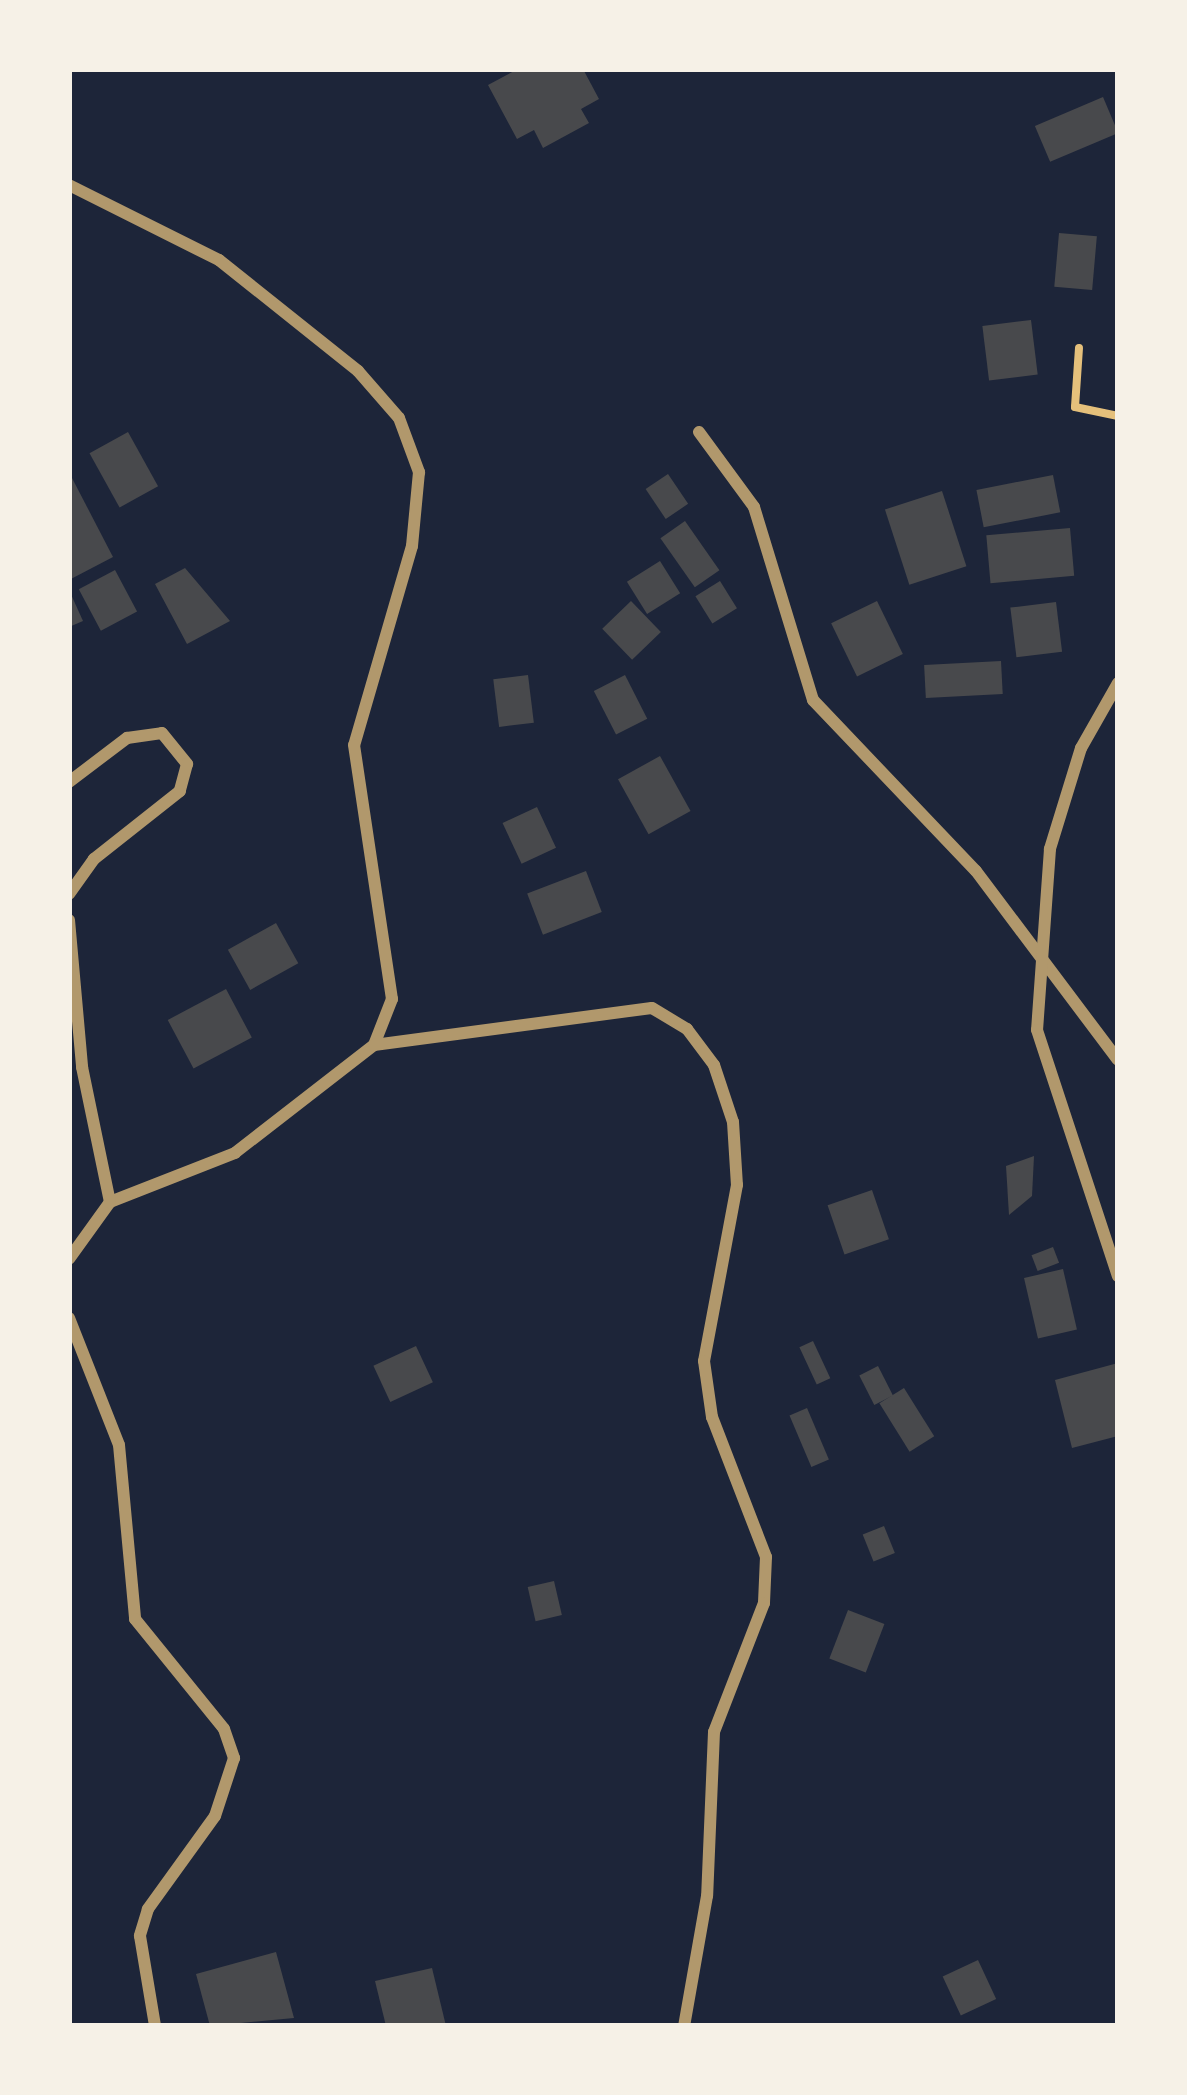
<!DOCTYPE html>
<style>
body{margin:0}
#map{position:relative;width:1187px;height:2095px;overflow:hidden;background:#14213d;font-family:"Playfair Display",serif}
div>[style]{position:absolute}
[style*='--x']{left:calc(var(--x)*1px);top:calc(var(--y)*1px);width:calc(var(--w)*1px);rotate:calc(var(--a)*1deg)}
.green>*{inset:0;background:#1d2539;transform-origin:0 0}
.building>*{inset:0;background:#48494c;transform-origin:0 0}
.path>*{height:8px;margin:-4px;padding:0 4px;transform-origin:4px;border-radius:4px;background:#e5c07b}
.minor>*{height:12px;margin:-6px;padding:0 6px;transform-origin:6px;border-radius:6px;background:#b1986c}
span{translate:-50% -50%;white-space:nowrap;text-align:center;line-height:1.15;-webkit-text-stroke:10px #f6f1e7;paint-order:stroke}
.frame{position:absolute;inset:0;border:72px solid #f6f1e7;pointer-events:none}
</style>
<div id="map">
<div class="green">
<div style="left:69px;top:69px;width:1049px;height:1957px"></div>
</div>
<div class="building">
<div style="clip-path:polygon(518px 69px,583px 69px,599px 99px,581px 109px,589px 123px,543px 148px,534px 130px,517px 139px,488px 85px)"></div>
<div style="left:1103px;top:97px;width:39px;height:74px;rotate:67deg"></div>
<div style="left:1059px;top:233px;width:38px;height:54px;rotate:5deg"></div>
<div style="left:1031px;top:320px;width:55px;height:49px;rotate:83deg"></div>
<div style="left:128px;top:432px;width:62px;height:44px;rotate:61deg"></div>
<div style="left:668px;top:474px;width:36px;height:27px;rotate:56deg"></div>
<div style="left:1053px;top:475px;width:38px;height:78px;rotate:79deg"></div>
<div style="clip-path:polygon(72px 478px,113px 557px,69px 580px,69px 480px)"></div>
<div style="left:942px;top:491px;width:79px;height:60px;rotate:72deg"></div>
<div style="left:685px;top:521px;width:60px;height:30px;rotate:55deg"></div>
<div style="left:1070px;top:528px;width:48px;height:84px;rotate:85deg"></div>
<div style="left:660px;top:561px;width:38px;height:39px;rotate:58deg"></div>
<div style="clip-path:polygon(185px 568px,230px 621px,187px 644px,155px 584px)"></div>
<div style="left:115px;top:570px;width:47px;height:41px;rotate:62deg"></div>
<div style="left:720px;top:581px;width:32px;height:29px;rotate:58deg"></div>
<div style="clip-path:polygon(69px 590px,83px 621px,69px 627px)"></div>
<div style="left:631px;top:601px;width:43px;height:40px;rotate:46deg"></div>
<div style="left:877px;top:601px;width:59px;height:51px;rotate:64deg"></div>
<div style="left:1056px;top:602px;width:50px;height:46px;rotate:83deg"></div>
<div style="left:1001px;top:661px;width:33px;height:77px;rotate:87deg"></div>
<div style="left:528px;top:675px;width:48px;height:35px;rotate:83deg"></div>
<div style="left:625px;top:675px;width:49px;height:35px;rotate:63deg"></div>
<div style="left:660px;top:756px;width:63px;height:48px;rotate:61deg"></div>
<div style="left:537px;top:807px;width:45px;height:38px;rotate:65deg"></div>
<div style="left:586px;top:871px;width:44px;height:63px;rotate:69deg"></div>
<div style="left:276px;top:923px;width:46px;height:55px;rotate:61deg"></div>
<div style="left:226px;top:989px;width:55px;height:66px;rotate:62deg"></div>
<div style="clip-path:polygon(1034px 1156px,1032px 1196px,1009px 1215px,1006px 1166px)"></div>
<div style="left:872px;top:1190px;width:52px;height:47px;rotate:71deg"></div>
<div style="left:1053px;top:1247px;width:17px;height:23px;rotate:69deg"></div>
<div style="left:1063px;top:1269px;width:62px;height:40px;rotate:77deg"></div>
<div style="left:813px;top:1341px;width:41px;height:15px;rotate:65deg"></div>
<div style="left:416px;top:1346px;width:40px;height:47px;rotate:65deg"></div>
<div style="clip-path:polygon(1118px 1363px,1118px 1436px,1072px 1448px,1055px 1380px)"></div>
<div style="left:878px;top:1366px;width:33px;height:21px;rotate:63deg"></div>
<div style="left:904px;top:1388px;width:57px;height:29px;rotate:58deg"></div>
<div style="left:807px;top:1408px;width:56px;height:19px;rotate:67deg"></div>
<div style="left:884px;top:1526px;width:29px;height:23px;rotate:68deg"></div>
<div style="left:554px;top:1581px;width:35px;height:27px;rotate:77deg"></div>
<div style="left:848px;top:1610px;width:39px;height:52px;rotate:21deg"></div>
<div style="clip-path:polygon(276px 1952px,294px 2018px,210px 2026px,196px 1974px)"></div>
<div style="left:978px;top:1960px;width:43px;height:39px;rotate:65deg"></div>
<div style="clip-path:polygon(432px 1968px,446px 2026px,386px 2026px,375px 1981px)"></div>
</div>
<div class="path">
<div style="--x:1079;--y:348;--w:59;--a:93.9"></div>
<div style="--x:1075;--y:407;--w:44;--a:11.8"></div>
</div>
<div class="minor">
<div style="--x:69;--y:185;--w:168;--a:26.6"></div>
<div style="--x:219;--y:260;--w:178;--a:38.6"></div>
<div style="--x:358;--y:371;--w:62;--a:48.9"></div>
<div style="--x:399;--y:418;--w:58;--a:69.7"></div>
<div style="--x:419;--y:472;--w:74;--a:95.4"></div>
<div style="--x:412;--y:546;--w:207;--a:106.2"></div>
<div style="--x:354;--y:745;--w:257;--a:81.5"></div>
<div style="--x:392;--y:999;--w:49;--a:111.4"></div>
<div style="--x:374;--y:1045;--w:176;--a:142.2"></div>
<div style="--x:235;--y:1153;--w:134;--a:158.6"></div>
<div style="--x:110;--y:1202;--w:70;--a:125.7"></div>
<div style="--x:699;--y:432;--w:93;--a:53.7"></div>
<div style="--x:754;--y:507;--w:202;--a:73"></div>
<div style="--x:813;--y:700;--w:236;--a:46.4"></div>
<div style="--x:976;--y:871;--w:236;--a:53.1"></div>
<div style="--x:1118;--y:683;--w:75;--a:119.6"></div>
<div style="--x:1081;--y:748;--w:106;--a:107.1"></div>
<div style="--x:1050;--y:849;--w:181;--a:94.1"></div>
<div style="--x:1037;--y:1030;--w:259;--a:71.8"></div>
<div style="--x:69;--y:782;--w:73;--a:-37.2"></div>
<div style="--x:127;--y:738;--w:35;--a:-8"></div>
<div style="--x:162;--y:733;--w:40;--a:51"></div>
<div style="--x:187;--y:764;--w:28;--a:105"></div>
<div style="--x:180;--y:791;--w:110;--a:141.7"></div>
<div style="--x:94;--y:859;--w:43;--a:125.5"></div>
<div style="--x:69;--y:920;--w:148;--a:84.9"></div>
<div style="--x:82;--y:1067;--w:138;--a:78.3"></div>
<div style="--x:374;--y:1045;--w:280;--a:-7.6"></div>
<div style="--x:652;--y:1008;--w:41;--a:31"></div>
<div style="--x:687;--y:1029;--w:45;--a:53.1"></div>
<div style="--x:714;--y:1065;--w:60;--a:71.6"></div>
<div style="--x:733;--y:1122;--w:63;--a:86.4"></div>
<div style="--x:737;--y:1185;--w:179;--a:100.6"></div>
<div style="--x:704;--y:1361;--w:57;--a:81.9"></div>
<div style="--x:712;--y:1417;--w:150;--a:68.9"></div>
<div style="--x:766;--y:1557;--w:46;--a:92.5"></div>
<div style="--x:764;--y:1603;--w:138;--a:111.2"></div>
<div style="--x:714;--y:1732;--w:164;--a:92.4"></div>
<div style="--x:707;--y:1896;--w:132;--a:100"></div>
<div style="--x:69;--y:1318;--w:136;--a:68.5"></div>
<div style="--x:119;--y:1445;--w:175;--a:84.7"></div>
<div style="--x:135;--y:1619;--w:141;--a:51"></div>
<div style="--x:224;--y:1729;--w:31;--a:71"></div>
<div style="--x:234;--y:1758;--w:61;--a:108.1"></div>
<div style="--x:215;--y:1816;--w:115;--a:125.8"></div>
<div style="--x:148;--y:1909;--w:28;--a:107"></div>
<div style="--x:140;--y:1936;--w:91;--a:80.5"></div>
</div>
<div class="frame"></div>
</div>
